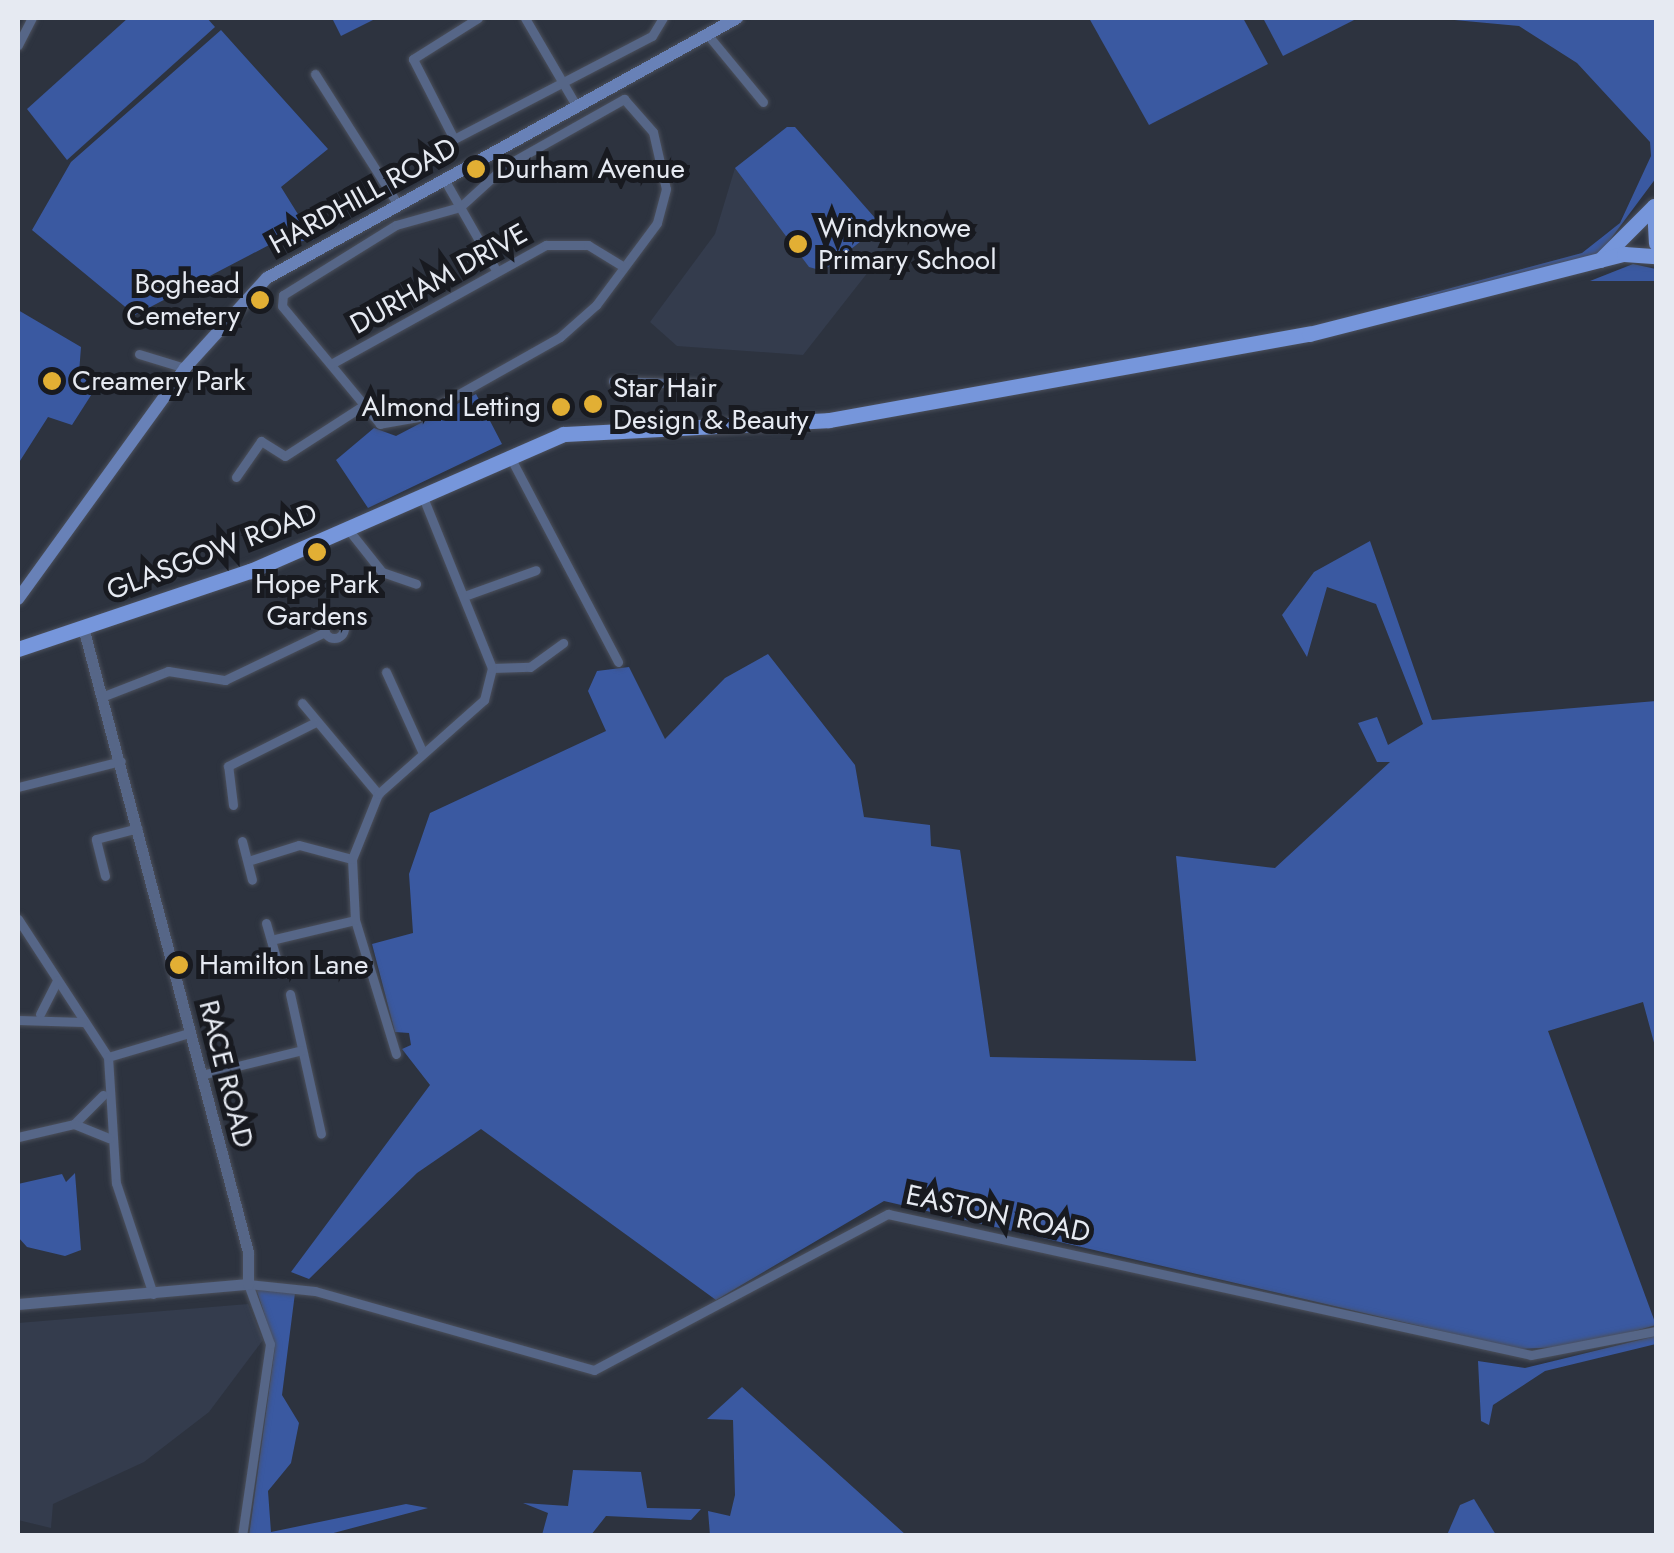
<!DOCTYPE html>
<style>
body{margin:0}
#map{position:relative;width:1674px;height:1553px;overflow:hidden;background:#2d333f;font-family:Jost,sans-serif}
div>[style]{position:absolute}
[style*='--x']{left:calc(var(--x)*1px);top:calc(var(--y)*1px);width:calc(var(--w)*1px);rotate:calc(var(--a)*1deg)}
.built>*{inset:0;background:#343c4d}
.green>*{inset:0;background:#3a59a1}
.roads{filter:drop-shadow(0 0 2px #4b505c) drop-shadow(0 0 2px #4b505c)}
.minor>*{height:9px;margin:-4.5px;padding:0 4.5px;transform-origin:4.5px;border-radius:4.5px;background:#566687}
.minor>.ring{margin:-4.5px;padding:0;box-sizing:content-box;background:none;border:9px solid #566687;border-radius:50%}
.tertiary>*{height:11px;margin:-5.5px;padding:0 5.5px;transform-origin:5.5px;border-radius:5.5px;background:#566687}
.secondary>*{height:12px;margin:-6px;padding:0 6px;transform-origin:6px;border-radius:6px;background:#6881b7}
.primary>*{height:15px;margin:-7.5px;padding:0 7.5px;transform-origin:7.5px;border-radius:7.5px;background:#7696db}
.dots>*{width:28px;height:28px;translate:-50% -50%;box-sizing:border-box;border:5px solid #181a20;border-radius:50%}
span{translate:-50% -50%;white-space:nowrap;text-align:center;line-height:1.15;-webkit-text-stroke:10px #181a20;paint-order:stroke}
.poi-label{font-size:28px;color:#e6eaf2}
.left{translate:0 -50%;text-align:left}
.right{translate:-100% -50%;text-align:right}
.street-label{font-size:28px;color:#e6eaf2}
.frame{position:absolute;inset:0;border:20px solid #e6eaf2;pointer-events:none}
</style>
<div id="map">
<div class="built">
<div style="clip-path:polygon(787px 127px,894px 239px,803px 355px,677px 346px,650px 322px,715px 234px,735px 168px)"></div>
<div style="clip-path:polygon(248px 1304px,263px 1340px,209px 1412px,144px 1462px,53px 1504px,51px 1528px,18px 1520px,18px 1323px)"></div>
</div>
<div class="green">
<div style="clip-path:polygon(128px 18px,207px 18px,215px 27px,67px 160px,27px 109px)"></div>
<div style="clip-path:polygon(332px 18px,377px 18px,341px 36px)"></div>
<div style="clip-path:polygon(1089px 18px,1243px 18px,1268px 64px,1149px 125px)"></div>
<div style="clip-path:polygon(1263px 18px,1358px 18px,1283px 56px)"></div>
<div style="clip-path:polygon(1433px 18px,1656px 18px,1656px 178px,1598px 256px,1469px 290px,1410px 299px,1582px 253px,1620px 223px,1651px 156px,1650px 142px,1577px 63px,1519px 26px)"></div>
<div style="clip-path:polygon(221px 30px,328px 149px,281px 187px,314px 240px,271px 244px,135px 315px,32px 230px,71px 162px)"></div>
<div style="clip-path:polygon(787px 127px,795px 127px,890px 235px,865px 238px,823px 271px,809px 267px,735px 168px)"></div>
<div style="clip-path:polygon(1633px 264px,1656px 269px,1656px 281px,1590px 281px)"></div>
<div style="clip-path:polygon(18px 310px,81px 347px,79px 373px,95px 389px,72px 425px,48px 417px,18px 464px)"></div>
<div style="clip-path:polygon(476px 394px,502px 444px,368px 508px,336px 460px,374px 428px,396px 436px)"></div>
<div style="clip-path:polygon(1370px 541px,1432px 720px,1656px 701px,1656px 1050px,1643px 1002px,1548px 1031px,1656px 1325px,1582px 1346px,1518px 1349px,884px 1201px,716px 1300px,481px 1129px,417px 1173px,309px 1279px,291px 1272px,430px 1085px,402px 1049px,411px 1045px,409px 1033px,395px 1032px,372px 944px,413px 933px,409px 874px,430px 813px,606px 731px,588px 691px,597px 671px,629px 667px,665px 739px,725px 678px,768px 654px,855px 765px,864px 817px,930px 825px,931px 846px,960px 850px,990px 1057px,1196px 1061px,1176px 856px,1275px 868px,1390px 762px,1377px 762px,1358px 723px,1377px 717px,1388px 745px,1423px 724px,1376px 604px,1327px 587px,1307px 657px,1282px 615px,1314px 572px)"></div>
<div style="clip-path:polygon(75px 1173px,81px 1250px,65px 1256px,27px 1247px,18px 1237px,18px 1184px,62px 1174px,66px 1182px)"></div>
<div style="clip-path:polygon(256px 1288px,295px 1293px,282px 1395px,299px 1423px,291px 1463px,268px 1491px,271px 1532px,406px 1504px,428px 1508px,326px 1535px,249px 1536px,275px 1347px)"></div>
<div style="clip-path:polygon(1656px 1336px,1656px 1344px,1545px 1371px,1493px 1405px,1489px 1425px,1481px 1421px,1478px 1361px,1525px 1368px)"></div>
<div style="clip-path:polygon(742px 1387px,906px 1535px,710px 1535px,708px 1511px,730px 1516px,735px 1495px,733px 1420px,707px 1419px)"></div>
<div style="clip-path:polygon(573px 1470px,641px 1472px,647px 1508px,701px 1509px,691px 1520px,606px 1516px,591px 1535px,542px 1535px,548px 1513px,523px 1503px,568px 1506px)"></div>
<div style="clip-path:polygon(1474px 1499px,1496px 1535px,1447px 1535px,1460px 1505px)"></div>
</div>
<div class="roads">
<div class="minor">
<div style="--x:478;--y:18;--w:77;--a:147.8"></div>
<div style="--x:413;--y:59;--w:90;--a:62.9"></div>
<div style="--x:454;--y:139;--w:223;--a:-27.5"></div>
<div style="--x:652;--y:36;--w:21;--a:-59"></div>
<div style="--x:525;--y:18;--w:103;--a:59.7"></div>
<div style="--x:707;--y:34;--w:88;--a:50.5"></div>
<div style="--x:18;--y:45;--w:30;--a:-63"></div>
<div style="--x:315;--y:74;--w:155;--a:57.6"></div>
<div style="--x:624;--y:99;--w:44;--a:48.7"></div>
<div style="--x:653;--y:132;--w:58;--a:77.2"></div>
<div style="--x:666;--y:189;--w:35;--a:105"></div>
<div style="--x:657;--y:223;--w:102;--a:126.6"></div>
<div style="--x:596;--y:305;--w:48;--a:138.4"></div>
<div style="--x:560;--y:337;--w:163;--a:150.6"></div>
<div style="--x:418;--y:417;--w:39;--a:170"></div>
<div style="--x:380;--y:424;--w:153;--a:-129.7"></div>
<div style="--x:282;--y:306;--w:11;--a:-85"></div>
<div style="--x:283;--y:295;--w:133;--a:-31.8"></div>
<div style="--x:396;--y:225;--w:66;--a:-15.7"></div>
<div style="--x:460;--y:207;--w:61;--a:-42.3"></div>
<div style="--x:505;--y:166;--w:137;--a:-29.4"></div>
<div style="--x:444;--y:179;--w:105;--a:60.3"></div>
<div style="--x:139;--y:354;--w:48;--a:16.9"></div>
<div style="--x:331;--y:364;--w:246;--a:-29"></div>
<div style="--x:546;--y:245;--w:42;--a:0"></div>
<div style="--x:588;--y:245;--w:42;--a:31.4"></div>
<div style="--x:613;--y:381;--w:87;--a:2"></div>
<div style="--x:509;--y:455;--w:234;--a:62.2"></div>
<div style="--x:236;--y:477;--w:44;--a:-55.2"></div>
<div style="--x:261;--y:441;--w:28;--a:32"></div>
<div style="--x:285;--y:456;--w:94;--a:-32.8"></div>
<div style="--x:347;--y:528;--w:56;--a:51.5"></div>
<div style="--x:382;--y:572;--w:36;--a:19"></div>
<div style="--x:467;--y:595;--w:73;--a:-19.9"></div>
<div class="ring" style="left:324px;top:618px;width:11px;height:11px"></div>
<div style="--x:492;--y:668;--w:38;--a:-2"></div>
<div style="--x:530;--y:667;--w:41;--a:-36"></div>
<div style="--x:386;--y:672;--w:87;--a:65.5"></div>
<div style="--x:104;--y:696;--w:69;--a:-21.3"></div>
<div style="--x:168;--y:671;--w:58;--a:9"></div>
<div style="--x:225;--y:680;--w:111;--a:-25.6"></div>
<div style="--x:302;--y:703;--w:119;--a:50.1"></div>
<div style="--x:18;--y:787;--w:106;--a:-14.2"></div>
<div style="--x:233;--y:805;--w:39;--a:-97"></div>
<div style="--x:228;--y:766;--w:96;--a:-26.6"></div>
<div style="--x:242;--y:841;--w:40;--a:75.6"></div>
<div style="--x:248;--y:861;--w:53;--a:-17.4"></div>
<div style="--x:299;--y:845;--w:55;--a:14.8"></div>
<div style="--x:105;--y:876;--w:38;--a:-104"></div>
<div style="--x:96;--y:839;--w:43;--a:-14.7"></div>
<div style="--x:18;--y:919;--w:165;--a:56.9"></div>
<div style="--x:108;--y:1057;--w:126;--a:86.4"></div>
<div style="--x:116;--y:1183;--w:117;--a:71.6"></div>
<div style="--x:266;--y:923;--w:36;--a:74"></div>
<div style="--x:271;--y:940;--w:86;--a:-13.4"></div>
<div style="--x:290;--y:994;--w:143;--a:77.5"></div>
<div style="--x:40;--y:1014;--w:38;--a:-63"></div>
<div style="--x:18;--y:1020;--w:65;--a:1.8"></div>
<div style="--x:396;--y:1054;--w:140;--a:-107"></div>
<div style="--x:355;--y:920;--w:61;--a:-92.8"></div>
<div style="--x:352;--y:859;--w:70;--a:-68.2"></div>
<div style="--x:378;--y:794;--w:142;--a:-41.6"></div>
<div style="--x:484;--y:700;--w:33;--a:-76"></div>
<div style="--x:492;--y:668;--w:187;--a:-112"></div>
<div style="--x:108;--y:1057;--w:84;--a:-16.5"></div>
<div style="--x:201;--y:1075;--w:104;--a:-13.9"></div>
<div style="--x:74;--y:1124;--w:41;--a:-45"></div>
<div style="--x:18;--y:1137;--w:57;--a:-13.1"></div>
<div style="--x:74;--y:1124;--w:38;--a:22"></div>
<div style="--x:242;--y:1536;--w:194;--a:-81.7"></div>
<div style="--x:270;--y:1344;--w:64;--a:-110.1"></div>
<div style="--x:248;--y:1284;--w:67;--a:6"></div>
<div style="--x:315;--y:1291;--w:290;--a:15.8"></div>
<div style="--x:594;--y:1370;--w:333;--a:-28"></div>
<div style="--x:888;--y:1214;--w:658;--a:12.37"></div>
<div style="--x:1531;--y:1355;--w:127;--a:-10.9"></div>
</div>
<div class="tertiary">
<div style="--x:18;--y:1304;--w:231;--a:-5"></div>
<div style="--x:248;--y:1284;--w:32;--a:-90"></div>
<div style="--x:248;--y:1252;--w:646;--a:-104.79"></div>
</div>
<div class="secondary">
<div style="--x:18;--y:599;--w:285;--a:-54.1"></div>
<div style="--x:185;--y:368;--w:122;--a:-47.7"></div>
<div style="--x:267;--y:278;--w:537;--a:-28.95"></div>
</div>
<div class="primary">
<div style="--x:1654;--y:206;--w:37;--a:87"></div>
<div style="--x:1600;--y:260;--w:76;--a:-45"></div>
<div style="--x:18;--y:649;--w:245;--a:-18.6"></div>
<div style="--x:250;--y:571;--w:342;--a:-23.6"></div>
<div style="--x:563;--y:434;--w:266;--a:-3"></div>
<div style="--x:829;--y:420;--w:488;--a:-10.2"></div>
<div style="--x:1309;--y:334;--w:325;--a:-14.3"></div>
<div style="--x:1624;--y:254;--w:32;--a:4"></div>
</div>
</div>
<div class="dots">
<div style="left:476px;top:169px;background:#e2af34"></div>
<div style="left:798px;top:244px;background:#e2af34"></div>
<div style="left:260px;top:300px;background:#e2af34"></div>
<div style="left:52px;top:381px;background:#e2af34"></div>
<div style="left:593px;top:404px;background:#e2af34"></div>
<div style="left:561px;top:407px;background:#e2af34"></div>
<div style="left:317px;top:552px;background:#e2af34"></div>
<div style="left:179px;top:965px;background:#e2af34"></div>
</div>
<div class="poi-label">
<span class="left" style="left:496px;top:169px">Durham Avenue</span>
<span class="left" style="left:818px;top:244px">Windyknowe<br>Primary School</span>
<span class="right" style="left:240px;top:300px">Boghead<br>Cemetery</span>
<span class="left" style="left:72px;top:381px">Creamery Park</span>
<span class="left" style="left:613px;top:404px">Star Hair<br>Design &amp; Beauty</span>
<span class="right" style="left:541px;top:407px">Almond Letting</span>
<span style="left:317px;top:600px">Hope Park<br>Gardens</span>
<span class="left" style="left:199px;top:965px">Hamilton Lane</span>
</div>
<div class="street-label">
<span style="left:363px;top:196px;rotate:-29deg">HARDHILL ROAD</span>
<span style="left:439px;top:279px;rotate:-29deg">DURHAM DRIVE</span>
<span style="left:212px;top:552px;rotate:-21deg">GLASGOW ROAD</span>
<span style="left:226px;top:1074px;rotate:76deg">RACE ROAD</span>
<span style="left:998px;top:1214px;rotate:12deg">EASTON ROAD</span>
</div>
<div class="frame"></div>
</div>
